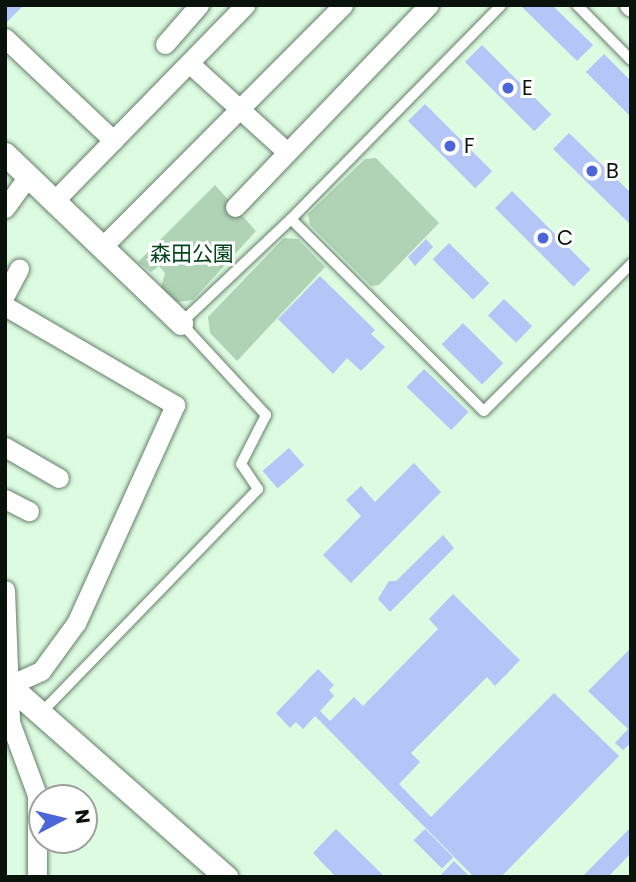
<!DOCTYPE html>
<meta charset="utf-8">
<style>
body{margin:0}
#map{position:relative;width:636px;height:882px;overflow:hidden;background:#dcfbe0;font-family:Poppins,"Noto Sans JP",sans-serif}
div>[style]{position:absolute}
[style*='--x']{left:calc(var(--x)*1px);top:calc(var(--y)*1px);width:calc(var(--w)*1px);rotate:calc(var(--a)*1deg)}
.green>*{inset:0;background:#b0d3b5}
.building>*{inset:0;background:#b4c5f7;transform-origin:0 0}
.roads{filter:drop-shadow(0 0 2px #647f68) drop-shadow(0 0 2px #647f68)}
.service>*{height:10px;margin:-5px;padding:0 5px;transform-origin:5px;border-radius:5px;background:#fff}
.minor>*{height:19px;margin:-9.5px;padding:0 9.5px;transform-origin:9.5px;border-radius:9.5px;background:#fff}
.tertiary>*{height:23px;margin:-11.5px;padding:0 11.5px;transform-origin:11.5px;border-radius:11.5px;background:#fff}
.dots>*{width:19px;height:19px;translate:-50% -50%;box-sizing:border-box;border:4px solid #fff;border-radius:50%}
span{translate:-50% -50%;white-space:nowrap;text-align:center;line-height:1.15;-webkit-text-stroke:6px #fff;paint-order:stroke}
.poi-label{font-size:21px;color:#09130b}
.left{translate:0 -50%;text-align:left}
.park-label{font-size:21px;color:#004519}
.frame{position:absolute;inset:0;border:7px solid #09130b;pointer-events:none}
.north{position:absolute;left:28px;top:784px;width:70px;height:70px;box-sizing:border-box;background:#fff;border:2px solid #9da19d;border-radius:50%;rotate:83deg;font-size:19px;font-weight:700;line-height:28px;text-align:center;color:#09130b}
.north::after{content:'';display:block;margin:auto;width:24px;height:32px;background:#4c66da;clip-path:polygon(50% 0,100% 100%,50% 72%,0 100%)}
</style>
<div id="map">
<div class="green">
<div style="clip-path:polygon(376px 158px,439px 223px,379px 285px,371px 286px,310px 225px,308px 214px,365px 159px)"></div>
<div style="clip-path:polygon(215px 185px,256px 231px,193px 300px,177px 302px,161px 288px,165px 273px,159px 266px,151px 272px,138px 262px)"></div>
<div style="clip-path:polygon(284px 238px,298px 239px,325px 267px,237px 361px,210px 333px,208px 317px)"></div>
</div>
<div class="building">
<div style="clip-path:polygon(5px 5px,22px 7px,5px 24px)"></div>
<div style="clip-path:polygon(520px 5px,552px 5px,593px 45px,577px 61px)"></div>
<div style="left:482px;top:45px;width:98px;height:24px;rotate:45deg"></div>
<div style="clip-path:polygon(604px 54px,631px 81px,631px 117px,586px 72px)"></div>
<div style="left:425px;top:104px;width:95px;height:24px;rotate:45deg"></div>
<div style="clip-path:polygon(569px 133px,631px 193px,631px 225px,553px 149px)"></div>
<div style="left:512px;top:191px;width:111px;height:24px;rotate:45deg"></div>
<div style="clip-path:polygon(426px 239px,433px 247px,415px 266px,408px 257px)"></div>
<div style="left:449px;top:243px;width:57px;height:23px;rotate:45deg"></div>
<div style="clip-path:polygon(320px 276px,375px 330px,371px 334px,385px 347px,361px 371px,347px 358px,333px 374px,278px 319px)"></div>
<div style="left:504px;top:299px;width:39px;height:23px;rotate:44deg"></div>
<div style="left:463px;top:323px;width:57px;height:30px;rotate:45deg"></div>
<div style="left:424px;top:369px;width:62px;height:25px;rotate:44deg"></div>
<div style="left:289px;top:448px;width:23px;height:35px;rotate:49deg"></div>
<div style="clip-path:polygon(414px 463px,441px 492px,351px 583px,323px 555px,361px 516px,346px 500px,361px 486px,375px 502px)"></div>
<div style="clip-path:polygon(443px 535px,454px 548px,390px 612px,378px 599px,389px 581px,396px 581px)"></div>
<div style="clip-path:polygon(453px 594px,520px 660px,495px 686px,487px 677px,411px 753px,420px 762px,399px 784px,431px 817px,554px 693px,619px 756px,501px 877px,474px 877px,315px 716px,303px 729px,296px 722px,290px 728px,276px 713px,318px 669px,334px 685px,329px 690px,334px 696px,320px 711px,330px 721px,354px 697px,363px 706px,438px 629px,429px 619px)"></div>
<div style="clip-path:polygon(631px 648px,631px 743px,623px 750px,615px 743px,628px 729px,588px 691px)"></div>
<div style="clip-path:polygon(631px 827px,631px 853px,608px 877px,582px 877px)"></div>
<div style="clip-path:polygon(336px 829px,385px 877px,336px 877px,313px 853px)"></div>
<div style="left:425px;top:829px;width:40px;height:16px;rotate:45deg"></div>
<div style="clip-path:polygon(454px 861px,470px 877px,439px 877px)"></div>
</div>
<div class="roads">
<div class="service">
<div style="--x:577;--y:5;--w:77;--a:45.5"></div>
<div style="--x:291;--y:219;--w:272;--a:44.9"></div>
<div style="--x:484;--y:411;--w:208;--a:-45"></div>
<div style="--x:41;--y:713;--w:312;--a:-45.9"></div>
<div style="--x:258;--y:489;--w:30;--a:-124"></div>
<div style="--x:241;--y:464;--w:55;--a:-63"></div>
<div style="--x:266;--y:415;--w:125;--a:-132.7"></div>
<div style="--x:181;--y:323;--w:151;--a:-43.4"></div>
<div style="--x:291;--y:219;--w:300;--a:-45.5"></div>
</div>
<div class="minor">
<div style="--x:629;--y:5;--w:3;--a:45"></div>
<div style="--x:5;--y:38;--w:149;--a:43.4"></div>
<div style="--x:165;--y:44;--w:52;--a:-48.9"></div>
<div style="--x:189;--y:63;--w:132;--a:42.2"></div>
<div style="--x:54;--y:201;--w:274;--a:-45.7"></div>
<div style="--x:235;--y:207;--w:280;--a:-46.2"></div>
<div style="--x:5;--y:208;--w:39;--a:-54"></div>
<div style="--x:103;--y:246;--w:340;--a:-45.1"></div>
<div style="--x:5;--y:295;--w:30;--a:-62"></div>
<div style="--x:5;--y:306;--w:197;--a:30.2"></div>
<div style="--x:175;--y:405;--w:239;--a:114.4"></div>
<div style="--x:76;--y:623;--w:59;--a:126.1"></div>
<div style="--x:41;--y:671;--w:35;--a:156"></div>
<div style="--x:5;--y:447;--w:62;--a:29.9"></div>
<div style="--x:5;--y:499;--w:27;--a:27"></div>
<div style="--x:5;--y:590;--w:132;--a:87.8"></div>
<div style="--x:10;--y:722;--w:78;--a:69.7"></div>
<div style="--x:37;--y:795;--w:82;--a:90"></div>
</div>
<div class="tertiary">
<div style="--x:5;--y:154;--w:244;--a:43.8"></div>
<div style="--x:5;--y:682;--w:295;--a:41.4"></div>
</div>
</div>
<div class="dots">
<div style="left:508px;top:88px;background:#4c66da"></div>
<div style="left:450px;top:146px;background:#4c66da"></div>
<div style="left:592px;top:171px;background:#4c66da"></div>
<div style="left:543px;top:238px;background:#4c66da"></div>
</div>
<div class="poi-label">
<span class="left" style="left:522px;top:88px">E</span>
<span class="left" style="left:464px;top:146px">F</span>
<span class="left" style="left:606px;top:171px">B</span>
<span class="left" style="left:557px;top:238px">C</span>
</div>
<div class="park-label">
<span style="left:192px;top:254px">森田公園</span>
</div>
<div class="frame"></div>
<div class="north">N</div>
</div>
